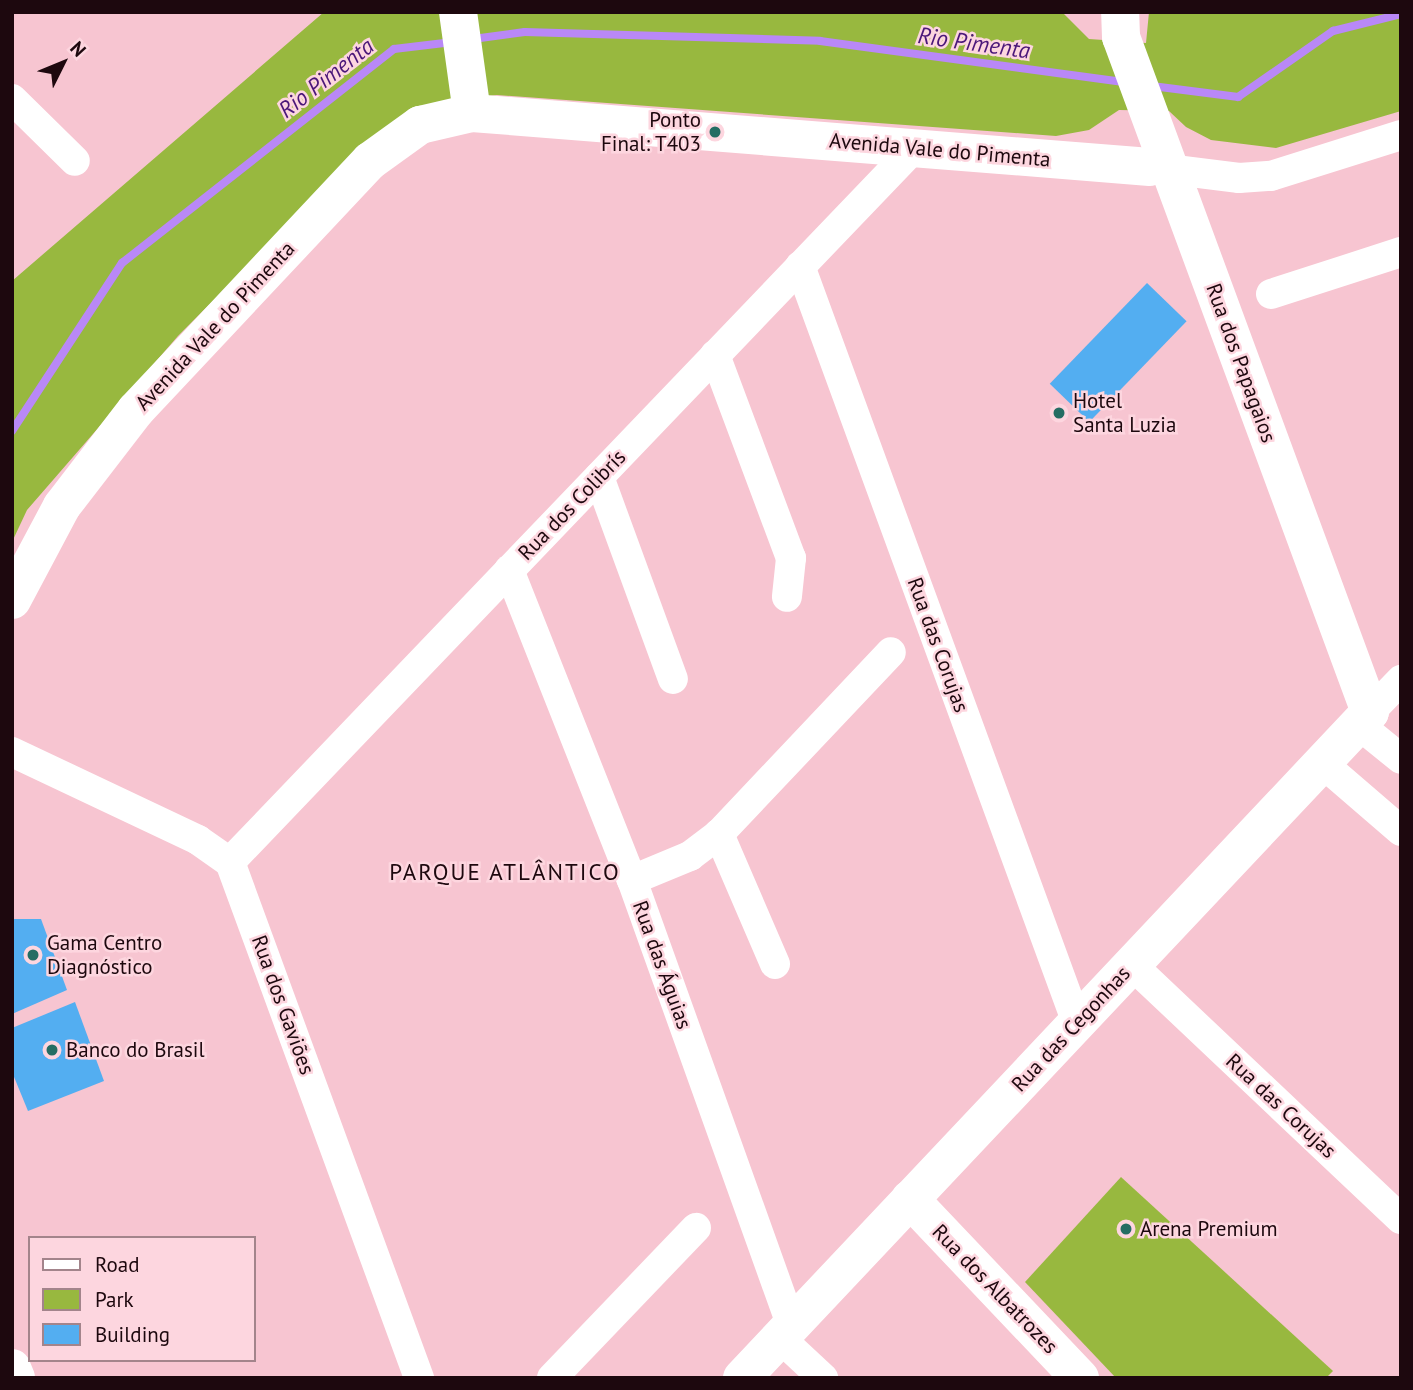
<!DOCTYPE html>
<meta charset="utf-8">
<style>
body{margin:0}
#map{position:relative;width:1413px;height:1390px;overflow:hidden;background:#f7c5d1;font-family:"PT Sans",sans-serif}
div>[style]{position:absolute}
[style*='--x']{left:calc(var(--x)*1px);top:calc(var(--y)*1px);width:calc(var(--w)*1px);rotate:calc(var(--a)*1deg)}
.green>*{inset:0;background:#98b83f}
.stream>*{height:8px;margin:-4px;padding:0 4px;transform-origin:4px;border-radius:4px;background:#b988f7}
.building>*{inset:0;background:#53aef1;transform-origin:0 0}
.street>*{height:30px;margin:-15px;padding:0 15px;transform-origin:15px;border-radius:15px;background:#fff}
.secondary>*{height:38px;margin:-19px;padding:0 19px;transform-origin:19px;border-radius:19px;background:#fff}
.dots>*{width:19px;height:19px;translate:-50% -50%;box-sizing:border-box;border:4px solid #fdd6df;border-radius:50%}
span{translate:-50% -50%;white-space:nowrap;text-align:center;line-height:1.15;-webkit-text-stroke:5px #fdd6df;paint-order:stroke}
.poi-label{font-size:21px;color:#1d080e}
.right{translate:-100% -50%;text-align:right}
.left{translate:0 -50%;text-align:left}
.street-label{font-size:21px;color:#1d080e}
.water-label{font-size:23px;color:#4b1779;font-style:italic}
.neighbourhood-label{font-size:23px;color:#1d080e;letter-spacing:2px}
.frame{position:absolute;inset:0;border:14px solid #1d080e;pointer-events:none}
.legend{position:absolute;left:28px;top:1236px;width:228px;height:126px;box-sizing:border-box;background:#fdd6df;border:2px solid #a3848b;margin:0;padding:9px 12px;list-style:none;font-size:21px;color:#1d080e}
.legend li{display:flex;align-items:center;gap:14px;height:35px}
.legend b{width:35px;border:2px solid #a3848b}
.north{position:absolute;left:28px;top:28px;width:70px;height:70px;-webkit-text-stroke:5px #fdd6df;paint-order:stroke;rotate:47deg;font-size:19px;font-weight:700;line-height:28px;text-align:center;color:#1d080e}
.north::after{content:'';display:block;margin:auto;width:24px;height:32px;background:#1d080e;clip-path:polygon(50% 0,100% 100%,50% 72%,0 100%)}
</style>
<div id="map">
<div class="green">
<div style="clip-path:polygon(324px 12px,1062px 12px,1089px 39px,1146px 43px,1149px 12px,1401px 12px,1401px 111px,1276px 148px,1211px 140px,1186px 127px,1169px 111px,1119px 110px,1089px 130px,1056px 136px,497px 95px,443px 101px,366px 147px,178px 336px,27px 510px,12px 542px,12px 281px)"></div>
<div style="clip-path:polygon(1121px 1177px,1333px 1371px,1326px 1378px,1116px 1378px,1025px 1282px)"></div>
</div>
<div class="stream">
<div style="--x:473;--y:39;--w:52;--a:-7.7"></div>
<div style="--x:525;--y:32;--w:295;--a:1.7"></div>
<div style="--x:820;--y:41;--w:308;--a:7.7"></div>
<div style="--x:1152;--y:86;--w:87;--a:7.3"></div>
<div style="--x:1238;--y:97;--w:116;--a:-34.8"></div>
<div style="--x:1333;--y:31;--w:70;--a:-14"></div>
<div style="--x:12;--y:431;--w:201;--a:-56.8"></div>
<div style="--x:122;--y:263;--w:346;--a:-38.2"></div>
<div style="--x:394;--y:49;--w:59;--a:-6.8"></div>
</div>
<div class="building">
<div style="left:1147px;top:283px;width:55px;height:140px;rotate:44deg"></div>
<div style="clip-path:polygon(12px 919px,41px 919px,67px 990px,12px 1014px)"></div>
<div style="clip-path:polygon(75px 1002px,104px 1081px,28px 1111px,12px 1072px,12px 1028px)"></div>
</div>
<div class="street">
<div style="--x:12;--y:99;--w:88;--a:44.5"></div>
<div style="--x:1151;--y:167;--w:89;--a:7.1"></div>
<div style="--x:1239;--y:178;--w:32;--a:-4"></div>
<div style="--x:1271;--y:176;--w:136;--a:-17.5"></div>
<div style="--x:800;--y:266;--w:806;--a:69.9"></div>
<div style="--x:1271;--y:294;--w:137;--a:-17.9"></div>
<div style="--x:715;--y:355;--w:217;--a:69.5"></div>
<div style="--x:791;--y:558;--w:39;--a:96"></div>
<div style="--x:599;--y:477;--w:215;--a:69.9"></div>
<div style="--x:509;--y:570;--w:334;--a:68.4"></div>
<div style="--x:632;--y:880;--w:473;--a:70.3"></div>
<div style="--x:1370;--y:712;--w:45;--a:-45.9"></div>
<div style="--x:1358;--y:724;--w:55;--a:39.1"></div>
<div style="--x:12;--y:752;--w:206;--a:25.3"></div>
<div style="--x:198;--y:840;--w:39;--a:35"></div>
<div style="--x:230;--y:862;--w:550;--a:69.88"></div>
<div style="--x:1322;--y:763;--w:104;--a:40.7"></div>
<div style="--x:230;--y:862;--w:989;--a:-46.23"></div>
<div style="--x:632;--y:880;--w:63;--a:-22.5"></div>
<div style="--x:690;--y:856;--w:36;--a:-37"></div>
<div style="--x:775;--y:964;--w:142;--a:-113.3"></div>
<div style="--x:719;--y:834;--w:250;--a:-46.6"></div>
<div style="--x:1132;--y:965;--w:370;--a:43.4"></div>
<div style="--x:780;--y:1338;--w:59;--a:42.9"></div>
<div style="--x:552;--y:1378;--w:208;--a:-46.2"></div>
</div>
<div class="secondary">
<div style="--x:458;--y:12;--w:102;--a:82.1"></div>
<div style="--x:12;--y:600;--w:106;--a:-62"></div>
<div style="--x:62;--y:506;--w:121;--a:-52.4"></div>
<div style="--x:136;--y:410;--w:342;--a:-46.8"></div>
<div style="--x:370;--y:161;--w:62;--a:-35.8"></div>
<div style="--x:420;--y:125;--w:53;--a:-13"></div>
<div style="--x:472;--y:113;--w:680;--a:4.55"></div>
<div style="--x:910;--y:1199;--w:247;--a:46.5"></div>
<div style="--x:12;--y:1368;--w:11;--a:68"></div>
<div style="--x:742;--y:1378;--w:915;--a:-46.68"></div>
<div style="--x:1370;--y:712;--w:719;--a:-110.25"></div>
<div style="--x:1121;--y:37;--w:25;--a:-92"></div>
</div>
<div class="dots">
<div style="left:715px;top:132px;background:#256d63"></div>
<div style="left:1059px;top:413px;background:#256d63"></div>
<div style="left:33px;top:955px;background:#256d63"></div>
<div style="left:52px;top:1050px;background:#256d63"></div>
<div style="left:1126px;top:1229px;background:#256d63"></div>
</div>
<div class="poi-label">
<span class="right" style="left:701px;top:132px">Ponto<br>Final: T403</span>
<span class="left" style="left:1073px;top:413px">Hotel<br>Santa Luzia</span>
<span class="left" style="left:47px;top:955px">Gama Centro<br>Diagnóstico</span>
<span class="left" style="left:66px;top:1050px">Banco do Brasil</span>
<span class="left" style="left:1140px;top:1229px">Arena Premium</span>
</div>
<div class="street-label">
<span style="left:940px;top:150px;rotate:5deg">Avenida Vale do Pimenta</span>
<span style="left:215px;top:326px;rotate:-47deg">Avenida Vale do Pimenta</span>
<span style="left:1241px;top:363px;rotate:70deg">Rua dos Papagaios</span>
<span style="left:572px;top:505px;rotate:-46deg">Rua dos Colibrís</span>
<span style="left:938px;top:645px;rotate:70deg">Rua das Corujas</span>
<span style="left:662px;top:965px;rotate:70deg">Rua das Águias</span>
<span style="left:283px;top:1005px;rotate:70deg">Rua dos Gaviões</span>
<span style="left:1071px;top:1029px;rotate:-47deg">Rua das Cegonhas</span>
<span style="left:1281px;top:1106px;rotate:43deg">Rua das Corujas</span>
<span style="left:995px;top:1289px;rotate:46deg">Rua dos Albatrozes</span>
</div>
<div class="water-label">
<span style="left:974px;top:43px;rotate:8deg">Rio Pimenta</span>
<span style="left:326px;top:78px;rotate:-38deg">Rio Pimenta</span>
</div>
<div class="neighbourhood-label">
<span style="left:505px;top:872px">PARQUE ATLÂNTICO</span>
</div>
<div class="frame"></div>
<ul class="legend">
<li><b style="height:9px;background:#fff"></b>Road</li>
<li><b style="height:19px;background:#98b83f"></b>Park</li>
<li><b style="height:19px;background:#53aef1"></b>Building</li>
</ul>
<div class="north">N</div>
</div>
